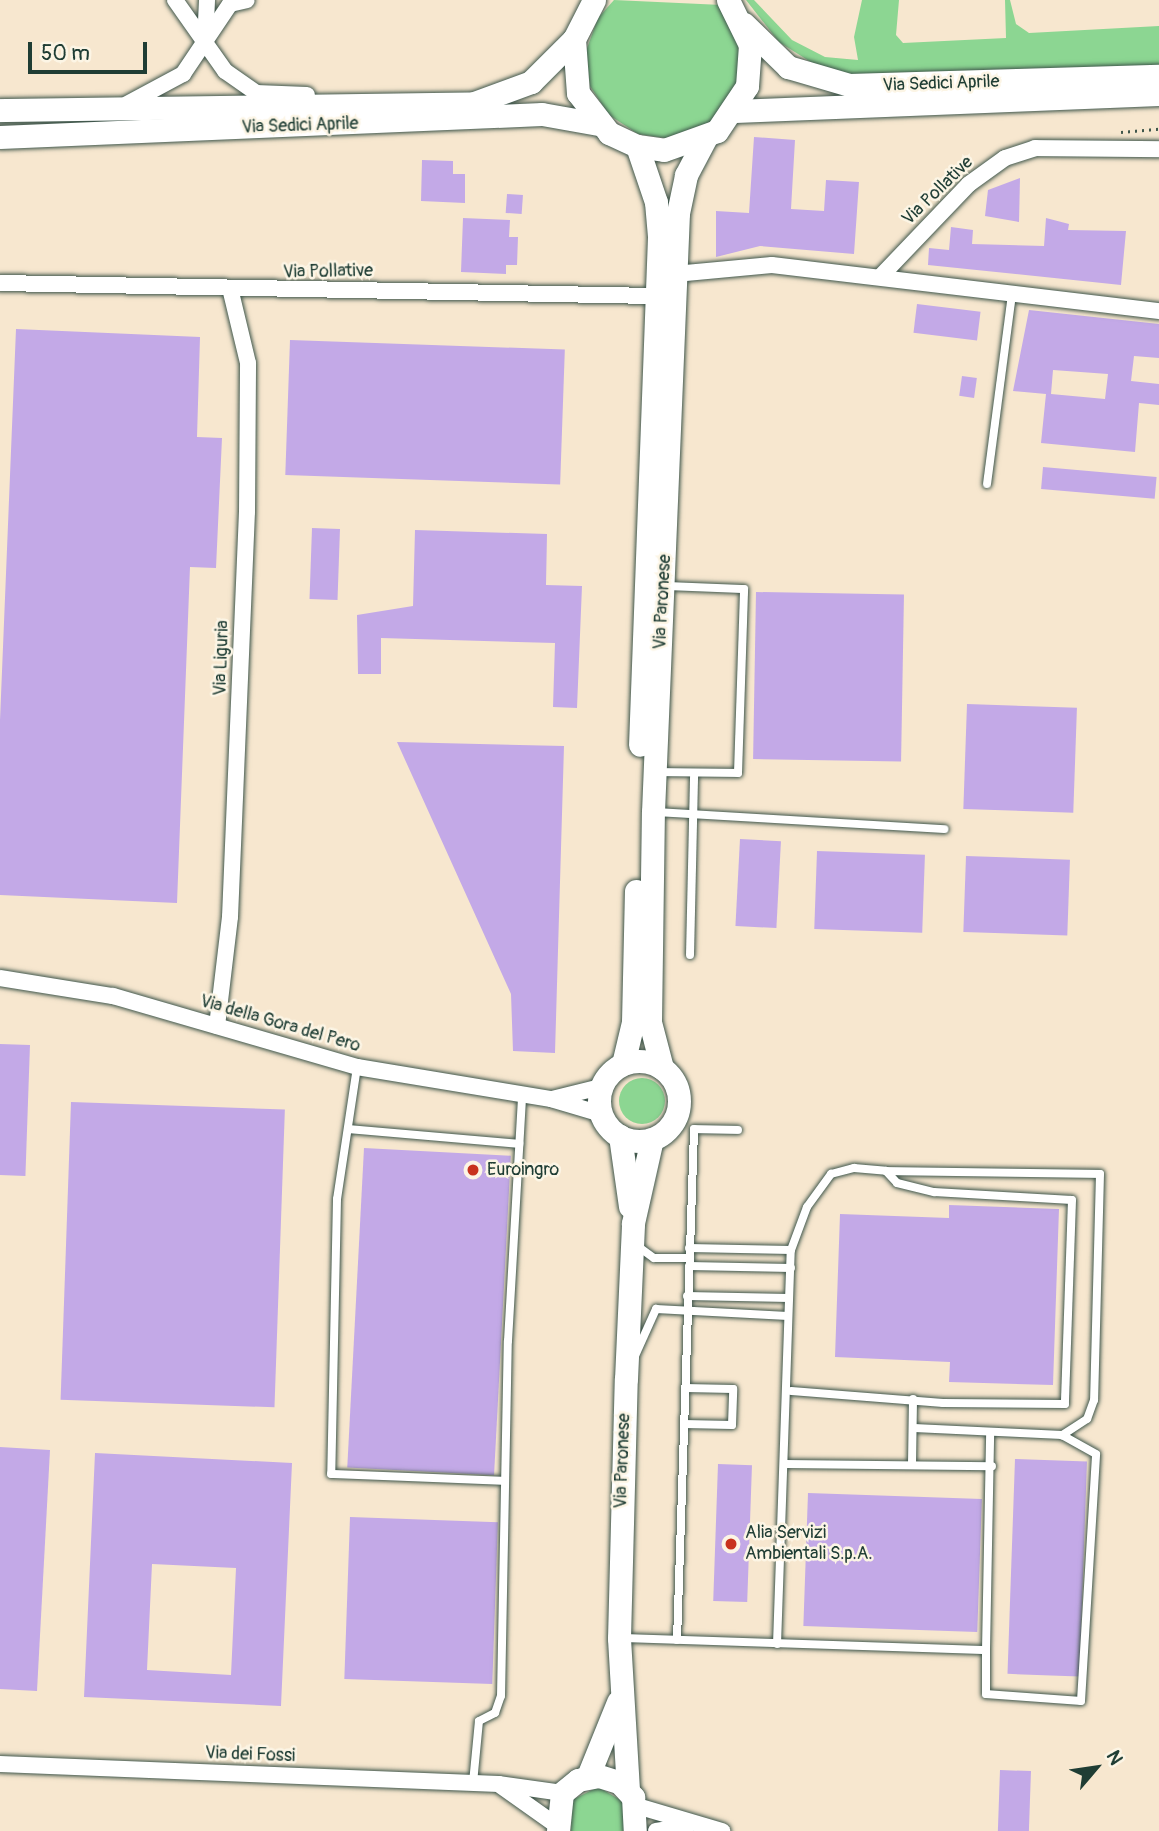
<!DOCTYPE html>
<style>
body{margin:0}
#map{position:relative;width:1159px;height:1831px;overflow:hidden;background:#f7e7cf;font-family:Pangolin,sans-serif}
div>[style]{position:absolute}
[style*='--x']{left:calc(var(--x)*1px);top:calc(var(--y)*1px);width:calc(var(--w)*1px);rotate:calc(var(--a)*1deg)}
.green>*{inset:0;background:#8cd692}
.round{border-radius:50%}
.building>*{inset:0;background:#c3a9e7;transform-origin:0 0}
.path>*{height:2.5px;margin-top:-1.25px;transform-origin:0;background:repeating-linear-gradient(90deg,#3f564b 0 2px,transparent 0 7px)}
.roads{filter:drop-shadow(0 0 2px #3f564b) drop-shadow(0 0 2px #3f564b)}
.service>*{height:8px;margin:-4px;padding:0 4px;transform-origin:4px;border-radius:4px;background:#fff}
.minor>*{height:16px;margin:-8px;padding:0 8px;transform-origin:8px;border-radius:8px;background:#fff}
.secondary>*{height:23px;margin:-11.5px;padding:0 11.5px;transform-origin:11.5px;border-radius:11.5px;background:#fff}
.secondary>.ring{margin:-11.5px;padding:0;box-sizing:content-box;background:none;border:23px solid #fff;border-radius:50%}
.dots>*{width:19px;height:19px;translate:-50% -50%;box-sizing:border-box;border:4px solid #fcf5e5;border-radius:50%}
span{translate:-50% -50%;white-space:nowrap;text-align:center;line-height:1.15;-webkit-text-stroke:5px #fcf5e5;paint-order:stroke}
.street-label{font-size:18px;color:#1f3d34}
.poi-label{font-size:18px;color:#1f3d34}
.left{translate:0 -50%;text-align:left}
.north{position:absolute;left:1061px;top:1733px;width:70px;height:70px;-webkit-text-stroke:5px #fcf5e5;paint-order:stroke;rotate:61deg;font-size:19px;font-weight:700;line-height:28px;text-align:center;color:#1f3d34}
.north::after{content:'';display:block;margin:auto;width:24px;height:32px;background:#1f3d34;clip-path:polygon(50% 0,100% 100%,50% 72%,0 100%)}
.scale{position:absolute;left:28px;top:42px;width:119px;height:32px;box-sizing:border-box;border:4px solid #1f3d34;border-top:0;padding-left:9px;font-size:21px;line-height:24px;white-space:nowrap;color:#1f3d34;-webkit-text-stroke:5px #fcf5e5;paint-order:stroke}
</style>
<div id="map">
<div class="green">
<div style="clip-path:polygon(614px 0,722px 5px,733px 20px,743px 72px,719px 118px,672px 139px,638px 134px,609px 115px,590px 86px,586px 51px,598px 18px)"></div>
<div style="clip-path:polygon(746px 0,754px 0,792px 40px,825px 57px,858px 60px,854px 37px,862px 0,899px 0,896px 35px,903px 43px,1006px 38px,1005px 0,1010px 0,1016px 24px,1029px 33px,1159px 26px,1159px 65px,880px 79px,825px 71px,779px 42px)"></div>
<div class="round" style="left:619px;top:1078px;width:46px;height:46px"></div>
<div style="clip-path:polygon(598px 1787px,624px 1802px,625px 1831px,571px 1831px,572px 1800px)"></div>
</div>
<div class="building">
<div style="clip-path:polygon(754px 137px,795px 140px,791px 209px,824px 211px,826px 180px,859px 182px,854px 254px,760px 246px,716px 257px,716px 211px,749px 213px)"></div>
<div style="clip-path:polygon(422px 160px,453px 161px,453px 174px,465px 174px,465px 203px,421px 201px)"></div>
<div style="clip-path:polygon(1020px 178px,1019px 222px,985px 216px,988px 190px)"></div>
<div style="left:507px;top:194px;width:16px;height:19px;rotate:4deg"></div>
<div style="clip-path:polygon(463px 218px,510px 220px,509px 237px,518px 237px,517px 265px,506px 265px,506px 274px,461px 272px)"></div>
<div style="clip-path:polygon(1046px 218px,1069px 224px,1068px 230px,1126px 231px,1121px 285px,928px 265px,929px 248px,949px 250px,951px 227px,973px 230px,972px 244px,1044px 246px)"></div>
<div style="left:917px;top:304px;width:64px;height:29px;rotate:7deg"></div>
<div style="clip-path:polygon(evenodd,1029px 310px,1159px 324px,1159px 358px,1134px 356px,1131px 381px,1159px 384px,1159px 405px,1139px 403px,1135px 452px,1041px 443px,1046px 394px,1013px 391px,1029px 310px,1053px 370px,1108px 374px,1105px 399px,1051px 394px,1053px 370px)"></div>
<div style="clip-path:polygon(16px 329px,200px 337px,197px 437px,222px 438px,216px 568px,190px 567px,177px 903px,0 895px,0 720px)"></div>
<div style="left:290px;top:340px;width:275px;height:135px;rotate:2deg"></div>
<div style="left:962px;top:376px;width:15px;height:20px;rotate:8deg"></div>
<div style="left:1043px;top:467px;width:114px;height:22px;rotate:5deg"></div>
<div style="left:312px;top:528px;width:28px;height:71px;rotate:2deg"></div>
<div style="clip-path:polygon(415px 530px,547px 534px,546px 585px,582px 586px,577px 708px,553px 707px,555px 643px,381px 638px,381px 674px,358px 674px,357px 615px,413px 606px)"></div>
<div style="left:756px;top:592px;width:148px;height:167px;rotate:1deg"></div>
<div style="left:967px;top:704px;width:110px;height:105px;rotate:2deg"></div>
<div style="clip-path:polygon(397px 742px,564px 746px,555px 1053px,513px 1051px,511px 994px)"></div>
<div style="left:740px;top:839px;width:41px;height:87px;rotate:3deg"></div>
<div style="left:817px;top:851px;width:108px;height:78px;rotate:2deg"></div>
<div style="left:966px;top:856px;width:104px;height:76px;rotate:2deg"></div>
<div style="left:0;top:1044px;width:30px;height:131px;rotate:2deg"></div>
<div style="left:71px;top:1102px;width:214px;height:298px;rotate:2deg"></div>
<div style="left:364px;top:1148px;width:147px;height:320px;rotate:3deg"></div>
<div style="clip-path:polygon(949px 1205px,1059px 1209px,1053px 1385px,949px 1382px,950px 1362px,835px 1357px,840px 1214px,949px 1218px)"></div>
<div style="clip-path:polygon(0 1447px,50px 1450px,37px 1691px,0 1689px)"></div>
<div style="clip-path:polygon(evenodd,95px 1453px,292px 1463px,281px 1706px,84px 1697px,95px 1453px,152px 1564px,236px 1568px,231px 1675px,147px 1670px,152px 1564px)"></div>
<div style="left:1015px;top:1459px;width:72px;height:215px;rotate:2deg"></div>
<div style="left:718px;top:1464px;width:34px;height:137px;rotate:2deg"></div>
<div style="left:808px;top:1493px;width:174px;height:133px;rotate:2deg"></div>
<div style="left:350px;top:1517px;width:148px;height:162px;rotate:2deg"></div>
<div style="left:1000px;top:1770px;width:31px;height:61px;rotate:2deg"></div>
</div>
<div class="path">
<div style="--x:1121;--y:132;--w:38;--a:-5"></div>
</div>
<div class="roads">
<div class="service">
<div style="--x:987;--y:484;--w:192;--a:-82.5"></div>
<div style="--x:657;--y:772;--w:81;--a:0.7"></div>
<div style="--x:738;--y:773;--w:184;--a:-88.1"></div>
<div style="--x:744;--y:589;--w:79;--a:-177.8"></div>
<div style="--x:656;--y:812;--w:289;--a:3.4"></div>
<div style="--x:690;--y:955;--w:182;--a:-88.7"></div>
<div style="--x:357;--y:1067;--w:134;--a:98.6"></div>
<div style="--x:337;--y:1199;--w:275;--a:91.2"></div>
<div style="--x:331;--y:1474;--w:173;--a:2.3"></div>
<div style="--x:349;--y:1129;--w:171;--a:5"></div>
<div style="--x:886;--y:1171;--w:214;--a:0.8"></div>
<div style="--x:1100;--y:1174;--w:226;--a:91.5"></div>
<div style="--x:1094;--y:1400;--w:20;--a:110"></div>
<div style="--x:1087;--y:1419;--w:30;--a:147"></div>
<div style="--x:1062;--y:1435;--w:148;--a:-177.3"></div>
<div style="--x:636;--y:1245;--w:22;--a:36"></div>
<div style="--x:654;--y:1258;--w:35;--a:0"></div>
<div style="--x:689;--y:1248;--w:102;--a:1.1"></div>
<div style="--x:689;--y:1266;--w:102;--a:1.1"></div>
<div style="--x:687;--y:1296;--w:102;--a:1.1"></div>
<div style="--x:634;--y:1358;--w:54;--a:-65.8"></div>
<div style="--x:656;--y:1309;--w:132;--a:3"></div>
<div style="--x:684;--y:1424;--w:48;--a:1.2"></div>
<div style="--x:732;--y:1425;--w:36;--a:-88"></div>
<div style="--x:733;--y:1389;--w:48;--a:-178.8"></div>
<div style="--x:785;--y:1464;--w:207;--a:0.6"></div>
<div style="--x:912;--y:1464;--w:65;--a:-89.1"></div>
<div style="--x:620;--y:1638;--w:366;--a:1.9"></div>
<div style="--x:986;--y:1650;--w:215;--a:-88.9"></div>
<div style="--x:677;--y:1640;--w:511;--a:-88.09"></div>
<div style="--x:694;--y:1129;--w:44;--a:1.3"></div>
<div style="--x:777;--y:1644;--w:394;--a:-88"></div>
<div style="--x:791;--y:1250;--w:46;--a:-69.6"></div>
<div style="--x:807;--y:1207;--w:41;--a:-54"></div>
<div style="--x:831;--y:1174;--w:24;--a:-15"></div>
<div style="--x:854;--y:1168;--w:32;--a:5"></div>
<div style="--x:886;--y:1171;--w:16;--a:47"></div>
<div style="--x:897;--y:1183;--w:38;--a:14"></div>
<div style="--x:934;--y:1192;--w:138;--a:3.3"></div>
<div style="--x:1072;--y:1200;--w:204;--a:92"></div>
<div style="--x:1065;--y:1404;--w:122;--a:-179.5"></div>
<div style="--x:943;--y:1403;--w:152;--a:-175.5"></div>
<div style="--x:986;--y:1650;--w:44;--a:90"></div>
<div style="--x:986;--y:1694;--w:95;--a:4.2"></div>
<div style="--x:1081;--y:1701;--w:247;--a:-86.5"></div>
<div style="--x:1096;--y:1454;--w:39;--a:-151"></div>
<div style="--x:473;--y:1783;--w:62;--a:-84.5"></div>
<div style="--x:479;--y:1721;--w:18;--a:-27"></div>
<div style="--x:495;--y:1713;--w:18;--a:-71"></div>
<div style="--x:501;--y:1696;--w:355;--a:-88.9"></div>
<div style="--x:508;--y:1341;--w:246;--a:-86.7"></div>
</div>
<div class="minor">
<div style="--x:175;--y:0;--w:87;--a:54.8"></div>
<div style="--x:225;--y:71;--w:38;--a:35"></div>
<div style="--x:256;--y:93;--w:51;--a:2.2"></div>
<div style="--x:205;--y:43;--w:43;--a:-87.3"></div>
<div style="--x:127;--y:104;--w:64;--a:-28.2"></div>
<div style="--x:183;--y:74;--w:84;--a:-56.1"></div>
<div style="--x:230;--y:4;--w:17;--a:-13"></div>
<div style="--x:675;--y:274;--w:97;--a:-5.3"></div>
<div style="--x:772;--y:265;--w:390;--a:6.8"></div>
<div style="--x:881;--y:276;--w:127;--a:-46.3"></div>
<div style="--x:969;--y:184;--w:44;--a:-35.8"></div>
<div style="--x:1005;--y:158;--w:32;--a:-18"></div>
<div style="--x:1035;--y:148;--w:124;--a:0.5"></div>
<div style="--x:0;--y:283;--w:656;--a:1.14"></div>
<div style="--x:0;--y:978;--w:114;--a:9.1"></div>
<div style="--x:113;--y:996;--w:254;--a:16.2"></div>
<div style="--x:357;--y:1067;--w:197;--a:9.4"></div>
<div style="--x:551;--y:1099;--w:52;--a:16.7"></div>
<div style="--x:217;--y:1026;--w:110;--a:-83.2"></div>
<div style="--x:230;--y:917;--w:405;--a:-87.6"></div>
<div style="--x:247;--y:512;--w:149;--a:-89.6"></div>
<div style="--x:248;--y:363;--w:73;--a:-103.5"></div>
<div style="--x:552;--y:1099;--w:50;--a:-13.8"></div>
<div style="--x:0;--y:1764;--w:499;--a:2.3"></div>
<div style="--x:499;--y:1784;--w:64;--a:8.1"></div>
<div style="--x:501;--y:1786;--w:67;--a:35.3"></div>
<div style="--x:637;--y:1806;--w:89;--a:16.4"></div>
<div style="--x:656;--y:1831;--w:31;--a:-9"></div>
</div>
<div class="secondary">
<div style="--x:594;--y:0;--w:44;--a:117.1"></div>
<div style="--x:574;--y:39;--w:54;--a:85.8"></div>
<div style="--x:578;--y:93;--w:51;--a:52.2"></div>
<div style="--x:609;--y:133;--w:31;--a:25"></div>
<div style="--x:637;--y:146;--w:27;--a:8"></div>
<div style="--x:664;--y:150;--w:56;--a:-19.7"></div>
<div style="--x:717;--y:131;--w:54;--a:-56.3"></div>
<div style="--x:747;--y:86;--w:41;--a:-85.8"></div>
<div style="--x:750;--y:45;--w:50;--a:-116.1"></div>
<div style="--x:744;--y:24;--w:62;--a:44.3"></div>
<div style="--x:788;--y:67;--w:64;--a:16.4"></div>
<div style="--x:849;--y:85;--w:310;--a:-1.7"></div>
<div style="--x:0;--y:110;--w:474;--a:-0.8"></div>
<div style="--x:474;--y:103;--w:61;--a:-20.2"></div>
<div style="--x:531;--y:82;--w:61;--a:-45"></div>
<div style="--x:735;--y:111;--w:424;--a:-2.3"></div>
<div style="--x:0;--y:137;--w:542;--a:-2.43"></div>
<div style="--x:542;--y:114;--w:57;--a:10.1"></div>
<div style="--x:637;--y:146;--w:59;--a:71.3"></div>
<div style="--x:656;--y:202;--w:35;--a:85"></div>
<div style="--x:659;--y:237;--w:508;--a:92.14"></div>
<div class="ring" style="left:599px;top:1061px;width:57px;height:57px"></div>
<div style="--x:623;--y:1064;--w:43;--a:-76.6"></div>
<div style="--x:633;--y:1022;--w:131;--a:-88.7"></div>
<div style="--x:662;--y:1068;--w:48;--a:-104.6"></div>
<div style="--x:650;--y:1022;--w:210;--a:-89.2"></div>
<div style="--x:653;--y:812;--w:600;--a:-87.61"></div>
<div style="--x:678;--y:213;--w:39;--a:-78"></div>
<div style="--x:686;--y:175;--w:41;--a:-62.2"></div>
<div style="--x:620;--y:1136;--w:71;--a:81.9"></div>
<div style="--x:588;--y:1776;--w:80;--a:-67.9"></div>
<div style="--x:628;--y:1790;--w:152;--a:-93.4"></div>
<div style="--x:619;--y:1638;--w:259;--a:-88.5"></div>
<div style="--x:626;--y:1379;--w:156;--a:-87.4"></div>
<div style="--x:633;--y:1223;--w:86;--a:-77.3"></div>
<div style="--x:558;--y:1831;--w:38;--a:-84"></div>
<div style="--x:562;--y:1793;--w:21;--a:-39"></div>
<div style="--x:578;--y:1780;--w:21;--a:-11"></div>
<div style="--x:599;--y:1776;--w:21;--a:17"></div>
<div style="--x:619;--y:1782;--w:21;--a:47"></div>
<div style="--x:633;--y:1797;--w:34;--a:87"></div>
</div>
</div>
<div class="dots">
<div style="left:473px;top:1170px;background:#c8321e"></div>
<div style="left:731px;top:1544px;background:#c8321e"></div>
</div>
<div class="street-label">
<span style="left:941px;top:84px;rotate:-2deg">Via Sedici Aprile</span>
<span style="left:300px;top:126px;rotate:-2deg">Via Sedici Aprile</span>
<span style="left:938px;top:191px;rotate:-44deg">Via Pollative</span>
<span style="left:328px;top:272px;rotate:-1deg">Via Pollative</span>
<span style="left:663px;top:602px;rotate:-87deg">Via Paronese</span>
<span style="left:222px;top:658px;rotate:-88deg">Via Liguria</span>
<span style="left:280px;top:1024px;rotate:16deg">Via della Gora del Pero</span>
<span style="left:623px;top:1461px;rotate:-88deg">Via Paronese</span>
<span style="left:250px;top:1755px;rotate:2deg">Via dei Fossi</span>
</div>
<div class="poi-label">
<span class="left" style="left:487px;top:1170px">Euroingro</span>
<span class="left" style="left:745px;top:1544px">Alia Servizi<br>Ambientali S.p.A.</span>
</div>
<div class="north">N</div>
<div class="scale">50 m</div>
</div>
